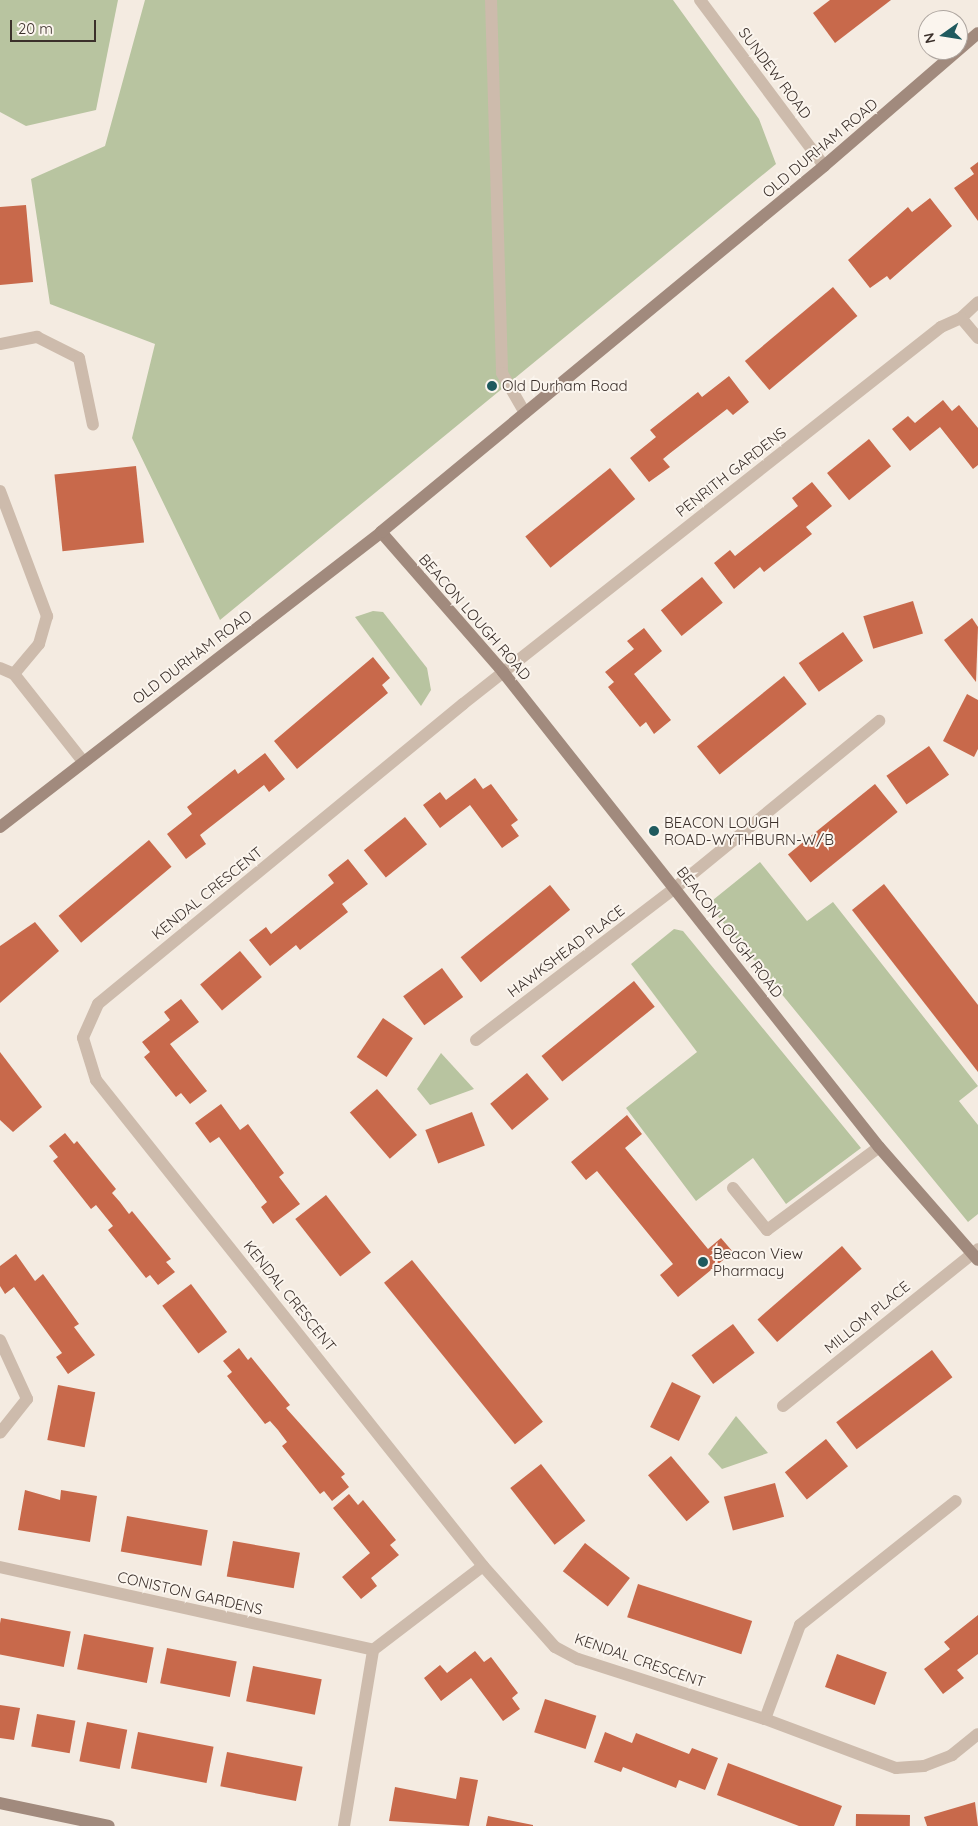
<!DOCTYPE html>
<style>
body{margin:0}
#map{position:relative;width:978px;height:1826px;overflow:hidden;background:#f4ebe1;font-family:Quicksand,sans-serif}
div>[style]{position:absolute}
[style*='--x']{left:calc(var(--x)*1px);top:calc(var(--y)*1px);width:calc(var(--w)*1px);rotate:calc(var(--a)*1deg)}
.green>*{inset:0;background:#b8c4a0}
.building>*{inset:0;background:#c8694b;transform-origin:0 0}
.lane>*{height:12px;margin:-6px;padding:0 6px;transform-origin:6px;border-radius:6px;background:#cdbbac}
.street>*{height:12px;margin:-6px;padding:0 6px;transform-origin:6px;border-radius:6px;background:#cdbbac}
.secondary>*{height:12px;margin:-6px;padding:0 6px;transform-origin:6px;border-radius:6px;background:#a18a7d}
.dots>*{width:14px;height:14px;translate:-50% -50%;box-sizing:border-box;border:2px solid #fbf5ee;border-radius:50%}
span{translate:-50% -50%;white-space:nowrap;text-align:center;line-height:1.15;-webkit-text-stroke:4px #fbf5ee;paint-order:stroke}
.street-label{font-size:15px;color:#3b302b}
.poi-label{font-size:15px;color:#3b302b}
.left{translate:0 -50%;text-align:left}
.north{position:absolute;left:918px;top:10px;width:50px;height:50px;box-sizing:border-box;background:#fbf5ee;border:1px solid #aea6a0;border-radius:50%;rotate:257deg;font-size:14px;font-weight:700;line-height:20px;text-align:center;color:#3b302b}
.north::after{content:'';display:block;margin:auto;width:18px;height:22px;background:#1f5a5e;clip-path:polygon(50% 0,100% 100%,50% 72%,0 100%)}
.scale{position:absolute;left:10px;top:20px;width:86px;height:22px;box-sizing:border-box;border:2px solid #3b302b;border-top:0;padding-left:6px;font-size:15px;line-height:18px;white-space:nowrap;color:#3b302b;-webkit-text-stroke:4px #fbf5ee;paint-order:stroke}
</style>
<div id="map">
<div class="green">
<div style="clip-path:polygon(0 0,118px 0,96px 110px,26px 126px,0 112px)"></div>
<div style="clip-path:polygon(145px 0,673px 0,759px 119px,776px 164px,220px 620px,132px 438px,155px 344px,50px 304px,31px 179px,105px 146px)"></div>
<div style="clip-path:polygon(373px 611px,383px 612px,427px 668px,431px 690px,421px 706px,355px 617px)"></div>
<div style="clip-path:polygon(760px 862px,807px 921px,833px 902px,978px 1086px,959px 1101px,978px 1125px,978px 1214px,968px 1222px,708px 904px)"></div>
<div style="clip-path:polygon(674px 929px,683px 931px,861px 1148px,786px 1204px,753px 1158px,696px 1201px,626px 1108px,697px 1052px,631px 964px)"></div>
<div style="clip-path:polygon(441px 1053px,474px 1089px,430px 1105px,417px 1089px)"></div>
<div style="clip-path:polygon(736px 1416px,768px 1453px,722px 1469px,708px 1454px)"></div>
</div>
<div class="building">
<div style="clip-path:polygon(830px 0,891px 0,835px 43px,813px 13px)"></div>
<div style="clip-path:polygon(978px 162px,978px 221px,954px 188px,974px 174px,970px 168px)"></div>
<div style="clip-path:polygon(930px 198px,952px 226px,890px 280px,887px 276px,870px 288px,848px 260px,908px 207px,912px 212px)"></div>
<div style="clip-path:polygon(26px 205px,33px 282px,0 285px,0 207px)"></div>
<div style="left:833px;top:287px;width:38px;height:115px;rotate:50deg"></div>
<div style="clip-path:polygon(729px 376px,749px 402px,733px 415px,727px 409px,669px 454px,663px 459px,670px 467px,649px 482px,630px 458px,656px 437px,650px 430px,698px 392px,702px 397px)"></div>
<div style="clip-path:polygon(943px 400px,952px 411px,959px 405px,978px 428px,978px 465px,973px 469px,940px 427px,910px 451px,892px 429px,908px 416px,915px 423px)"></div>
<div style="left:869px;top:439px;width:35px;height:54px;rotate:51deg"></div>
<div style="left:136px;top:466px;width:77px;height:82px;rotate:84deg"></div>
<div style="left:610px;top:468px;width:40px;height:109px;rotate:51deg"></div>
<div style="clip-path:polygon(812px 482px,832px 506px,806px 527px,812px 534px,764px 572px,760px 567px,734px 589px,714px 563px,730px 550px,735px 556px,798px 506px,792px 498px)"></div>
<div style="left:702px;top:577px;width:33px;height:53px;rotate:51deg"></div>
<div style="left:913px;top:601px;width:34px;height:52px;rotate:73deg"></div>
<div style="clip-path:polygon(972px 618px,978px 627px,976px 682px,944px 640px)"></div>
<div style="clip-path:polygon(644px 628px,662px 651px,634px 674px,671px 720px,654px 734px,646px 722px,640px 727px,608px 687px,614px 682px,605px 672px,634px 649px,627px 641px)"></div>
<div style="left:843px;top:632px;width:35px;height:54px;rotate:55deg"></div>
<div style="clip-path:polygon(373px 657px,390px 678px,382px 685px,388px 693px,297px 769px,274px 741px)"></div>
<div style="left:784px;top:676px;width:36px;height:112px;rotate:51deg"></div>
<div style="clip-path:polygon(967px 694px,978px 700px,978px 749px,974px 757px,943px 741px)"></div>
<div style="left:929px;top:746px;width:35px;height:52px;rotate:55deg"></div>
<div style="clip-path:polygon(265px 753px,285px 779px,269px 792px,264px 785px,200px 835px,206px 844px,186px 859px,167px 834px,192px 814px,187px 807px,235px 769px,238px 774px)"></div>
<div style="clip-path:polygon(475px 778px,483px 789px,491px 784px,518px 820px,511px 825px,519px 836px,502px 848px,470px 805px,440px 828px,423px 805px,440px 792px,446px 800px)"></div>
<div style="left:875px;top:784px;width:36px;height:112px;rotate:51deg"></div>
<div style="left:405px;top:817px;width:35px;height:53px;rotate:51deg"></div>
<div style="left:149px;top:840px;width:35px;height:118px;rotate:50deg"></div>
<div style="clip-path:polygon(348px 859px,368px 884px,342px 904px,348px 912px,300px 950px,296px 945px,270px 966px,249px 940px,266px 927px,271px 934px,334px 883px,328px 875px)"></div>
<div style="clip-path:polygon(884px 884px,978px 1005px,978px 1072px,852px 910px)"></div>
<div style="left:550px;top:885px;width:32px;height:115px;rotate:51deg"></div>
<div style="clip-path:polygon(35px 922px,59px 951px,0 1003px,0 946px)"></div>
<div style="left:240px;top:951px;width:34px;height:52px;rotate:50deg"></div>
<div style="left:442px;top:968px;width:36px;height:48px;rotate:54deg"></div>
<div style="left:634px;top:981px;width:33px;height:119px;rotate:51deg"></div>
<div style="clip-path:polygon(181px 999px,199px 1022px,170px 1044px,207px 1091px,190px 1104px,181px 1093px,176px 1097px,144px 1057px,150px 1052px,142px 1042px,170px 1020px,164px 1012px)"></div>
<div style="left:383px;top:1018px;width:36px;height:47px;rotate:34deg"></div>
<div style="clip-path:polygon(0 1052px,42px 1107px,13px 1132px,0 1120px)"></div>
<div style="left:527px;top:1073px;width:34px;height:48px;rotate:50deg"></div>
<div style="left:377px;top:1089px;width:61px;height:36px;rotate:49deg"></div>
<div style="clip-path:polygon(221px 1104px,240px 1130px,248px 1124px,284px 1173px,279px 1177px,300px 1204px,273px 1224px,261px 1207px,267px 1202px,219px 1137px,210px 1143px,195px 1123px)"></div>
<div style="left:472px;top:1112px;width:36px;height:50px;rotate:69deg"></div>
<div style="clip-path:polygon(627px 1115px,642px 1134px,625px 1148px,708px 1249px,721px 1238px,733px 1252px,678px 1297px,660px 1275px,673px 1264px,597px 1171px,586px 1180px,571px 1162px)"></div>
<div style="clip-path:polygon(65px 1133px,74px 1144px,77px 1141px,116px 1189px,112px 1193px,120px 1202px,129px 1214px,132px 1211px,171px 1259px,166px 1262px,175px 1272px,158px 1285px,150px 1275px,146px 1278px,108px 1230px,113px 1226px,96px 1205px,91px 1209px,53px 1161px,58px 1157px,49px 1146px)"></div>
<div style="left:326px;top:1195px;width:73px;height:39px;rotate:52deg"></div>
<div style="left:842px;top:1246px;width:30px;height:112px;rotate:49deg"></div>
<div style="clip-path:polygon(16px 1254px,35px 1281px,43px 1274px,79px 1324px,74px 1327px,95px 1355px,68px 1374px,56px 1357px,62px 1353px,14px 1287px,5px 1294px,0 1286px,0 1266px)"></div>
<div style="left:412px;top:1260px;width:208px;height:36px;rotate:51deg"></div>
<div style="left:191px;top:1284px;width:60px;height:36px;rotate:53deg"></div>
<div style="left:733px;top:1324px;width:36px;height:52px;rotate:53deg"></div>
<div style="clip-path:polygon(239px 1348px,248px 1360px,251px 1357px,290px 1405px,286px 1408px,345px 1474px,341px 1477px,349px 1487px,332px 1501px,324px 1491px,320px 1494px,282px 1446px,287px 1442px,278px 1430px,270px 1421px,265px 1424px,227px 1376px,232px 1372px,223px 1361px)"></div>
<div style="left:932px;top:1350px;width:34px;height:120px;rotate:53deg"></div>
<div style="left:672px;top:1382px;width:32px;height:50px;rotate:26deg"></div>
<div style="left:58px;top:1385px;width:38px;height:56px;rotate:11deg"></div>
<div style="left:826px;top:1439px;width:35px;height:53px;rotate:51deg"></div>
<div style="left:671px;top:1456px;width:60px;height:30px;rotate:50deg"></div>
<div style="left:541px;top:1464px;width:72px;height:39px;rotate:52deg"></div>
<div style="left:775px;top:1483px;width:35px;height:53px;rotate:75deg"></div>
<div style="clip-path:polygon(25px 1490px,60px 1500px,61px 1490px,97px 1496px,90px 1542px,18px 1530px)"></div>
<div style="clip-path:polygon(349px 1494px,358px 1505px,363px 1500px,396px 1540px,390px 1545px,399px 1555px,371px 1578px,377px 1586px,361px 1599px,342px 1577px,370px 1553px,333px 1508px)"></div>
<div style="left:127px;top:1516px;width:82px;height:36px;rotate:10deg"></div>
<div style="left:233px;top:1541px;width:68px;height:36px;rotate:10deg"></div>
<div style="left:585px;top:1543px;width:57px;height:36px;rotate:38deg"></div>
<div style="left:638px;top:1584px;width:120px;height:35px;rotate:18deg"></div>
<div style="clip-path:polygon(978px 1615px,978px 1654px,957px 1670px,964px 1678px,943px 1694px,924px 1669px,950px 1649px,944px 1642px)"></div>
<div style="left:1px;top:1618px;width:71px;height:36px;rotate:11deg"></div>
<div style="left:84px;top:1634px;width:71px;height:36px;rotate:11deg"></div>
<div style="left:167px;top:1648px;width:71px;height:36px;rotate:11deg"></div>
<div style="clip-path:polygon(475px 1651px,484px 1662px,491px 1657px,518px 1693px,512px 1698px,520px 1709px,503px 1721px,471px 1678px,441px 1701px,424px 1678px,440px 1665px,447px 1673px)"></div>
<div style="left:837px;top:1654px;width:53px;height:35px;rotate:20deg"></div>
<div style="left:253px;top:1666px;width:70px;height:36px;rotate:11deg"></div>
<div style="left:545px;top:1699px;width:54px;height:35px;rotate:18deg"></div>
<div style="clip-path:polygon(0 1705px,20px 1708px,14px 1740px,0 1738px)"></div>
<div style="left:37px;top:1714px;width:39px;height:33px;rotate:10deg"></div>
<div style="left:87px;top:1722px;width:41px;height:40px;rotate:11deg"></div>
<div style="left:138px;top:1732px;width:77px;height:37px;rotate:11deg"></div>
<div style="clip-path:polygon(605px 1732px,632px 1743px,636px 1733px,689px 1754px,692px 1748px,718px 1758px,705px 1790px,679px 1780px,676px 1788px,623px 1767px,621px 1772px,594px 1762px)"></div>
<div style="left:227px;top:1752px;width:77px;height:35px;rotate:11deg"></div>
<div style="clip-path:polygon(728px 1763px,842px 1806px,834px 1826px,799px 1826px,717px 1795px)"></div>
<div style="clip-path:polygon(460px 1777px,478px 1780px,469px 1826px,389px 1821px,395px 1787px,456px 1799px)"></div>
<div style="clip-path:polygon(975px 1802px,978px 1826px,927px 1826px,924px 1817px)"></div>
<div style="left:856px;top:1814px;width:54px;height:12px;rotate:1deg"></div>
<div style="clip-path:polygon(488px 1816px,533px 1825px,533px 1826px,486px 1826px)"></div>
</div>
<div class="lane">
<div style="--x:491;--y:0;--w:373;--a:88.3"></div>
<div style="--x:502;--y:373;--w:46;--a:60.1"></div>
<div style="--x:733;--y:1188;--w:54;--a:51"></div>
<div style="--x:767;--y:1230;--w:139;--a:-36.5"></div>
</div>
<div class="street">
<div style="--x:700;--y:0;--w:207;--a:53.2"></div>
<div style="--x:961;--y:318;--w:23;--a:-43"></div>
<div style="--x:978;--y:338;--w:26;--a:-130"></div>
<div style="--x:961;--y:318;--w:22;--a:156"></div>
<div style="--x:941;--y:327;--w:609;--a:141.74"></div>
<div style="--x:463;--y:704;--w:472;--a:140.6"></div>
<div style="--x:98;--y:1004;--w:37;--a:114"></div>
<div style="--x:83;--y:1038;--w:44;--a:72.8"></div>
<div style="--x:96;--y:1080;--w:621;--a:51.47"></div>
<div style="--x:483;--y:1566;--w:108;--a:48.4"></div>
<div style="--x:555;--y:1647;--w:26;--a:28"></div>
<div style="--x:578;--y:1659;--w:196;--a:17.8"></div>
<div style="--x:765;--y:1719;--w:140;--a:20.5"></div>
<div style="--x:896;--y:1768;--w:28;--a:-4"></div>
<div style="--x:924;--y:1766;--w:30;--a:-21"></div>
<div style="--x:952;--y:1755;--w:33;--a:-39"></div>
<div style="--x:0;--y:344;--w:38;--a:-11"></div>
<div style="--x:37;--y:337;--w:47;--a:26.6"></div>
<div style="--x:79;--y:358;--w:68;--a:78.2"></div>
<div style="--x:0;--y:491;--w:134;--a:69.4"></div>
<div style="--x:47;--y:616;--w:29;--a:106"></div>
<div style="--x:39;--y:644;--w:39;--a:130"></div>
<div style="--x:0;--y:668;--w:15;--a:23"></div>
<div style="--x:14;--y:674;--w:110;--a:51.7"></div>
<div style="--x:476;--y:1040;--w:250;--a:-37.4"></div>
<div style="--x:675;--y:888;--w:264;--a:-39.3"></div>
<div style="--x:0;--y:1340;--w:65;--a:65.4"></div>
<div style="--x:27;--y:1399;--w:43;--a:128.5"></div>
<div style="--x:783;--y:1406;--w:250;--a:-38.8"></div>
<div style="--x:0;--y:1567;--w:382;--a:12.5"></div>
<div style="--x:765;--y:1719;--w:100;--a:-69.6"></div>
<div style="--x:800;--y:1625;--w:199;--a:-38.5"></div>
<div style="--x:344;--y:1826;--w:178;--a:-80.6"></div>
<div style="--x:373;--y:1650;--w:138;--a:-37.4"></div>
</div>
<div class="secondary">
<div style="--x:381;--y:532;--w:186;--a:48.9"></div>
<div style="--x:503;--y:672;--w:606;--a:51.64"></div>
<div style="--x:879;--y:1147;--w:150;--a:48.8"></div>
<div style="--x:0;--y:827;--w:482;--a:-37.7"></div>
<div style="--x:381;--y:532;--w:575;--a:-39.56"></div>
<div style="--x:824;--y:166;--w:203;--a:-40.8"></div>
<div style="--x:0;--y:1803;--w:111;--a:11.9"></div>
</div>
<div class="dots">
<div style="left:492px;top:386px;background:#1f5a5e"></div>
<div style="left:654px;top:831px;background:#1f5a5e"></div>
<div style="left:703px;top:1262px;background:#1f5a5e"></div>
</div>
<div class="street-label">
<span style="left:775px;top:73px;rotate:53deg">SUNDEW ROAD</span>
<span style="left:820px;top:148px;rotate:-40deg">OLD DURHAM ROAD</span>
<span style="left:731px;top:472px;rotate:-38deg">PENRITH GARDENS</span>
<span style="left:475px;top:617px;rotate:49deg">BEACON LOUGH ROAD</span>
<span style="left:192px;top:657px;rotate:-37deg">OLD DURHAM ROAD</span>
<span style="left:207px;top:893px;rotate:-39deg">KENDAL CRESCENT</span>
<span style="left:730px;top:932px;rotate:52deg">BEACON LOUGH ROAD</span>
<span style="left:566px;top:951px;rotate:-37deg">HAWKSHEAD PLACE</span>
<span style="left:290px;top:1296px;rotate:51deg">KENDAL CRESCENT</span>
<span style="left:867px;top:1317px;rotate:-39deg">MILLOM PLACE</span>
<span style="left:190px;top:1593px;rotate:13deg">CONISTON GARDENS</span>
<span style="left:640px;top:1660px;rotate:19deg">KENDAL CRESCENT</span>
</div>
<div class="poi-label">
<span class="left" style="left:502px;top:386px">Old Durham Road</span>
<span class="left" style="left:664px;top:831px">BEACON LOUGH<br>ROAD-WYTHBURN-W/B</span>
<span class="left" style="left:713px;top:1262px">Beacon View<br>Pharmacy</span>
</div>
<div class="north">N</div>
<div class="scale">20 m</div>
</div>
